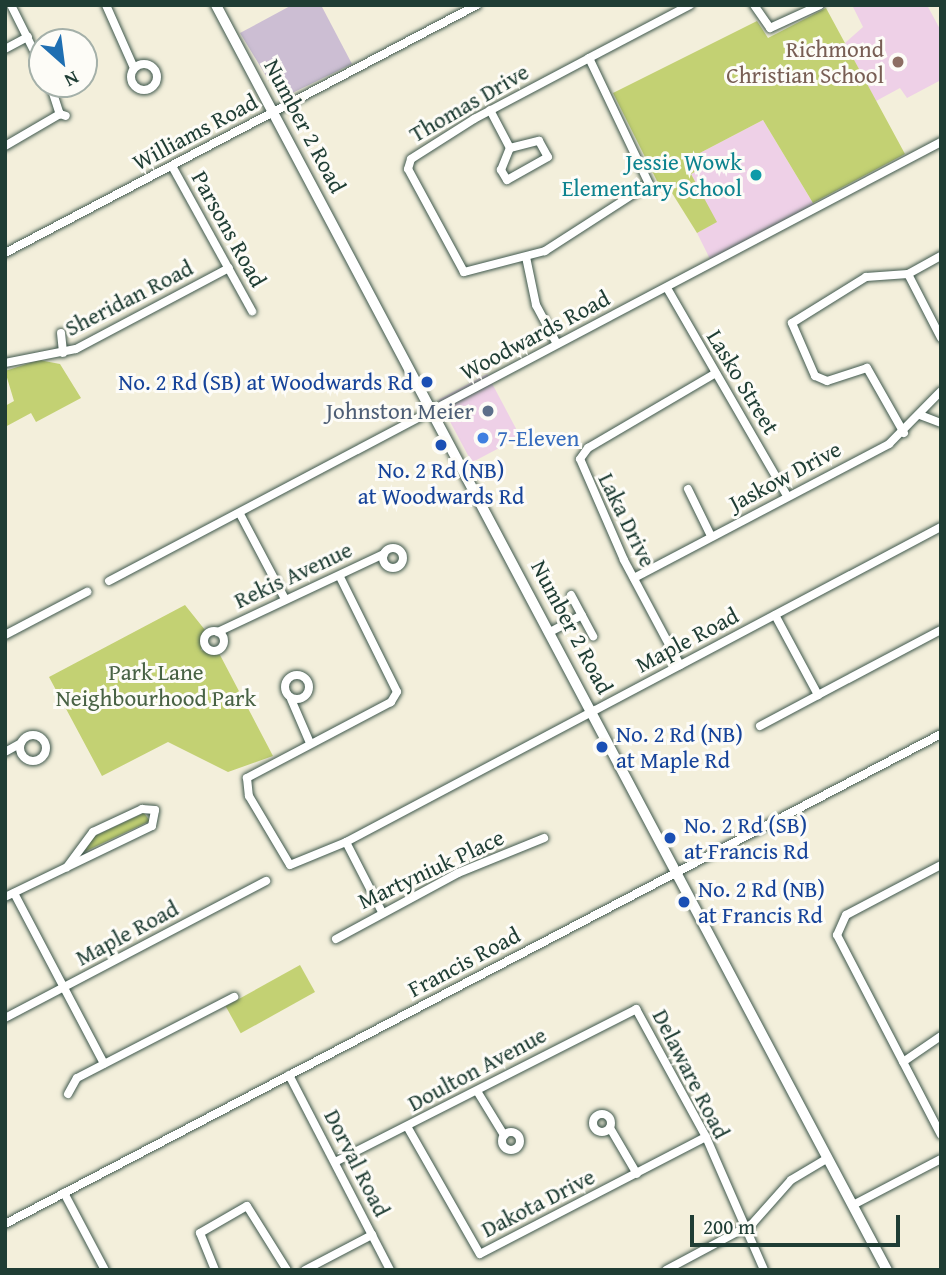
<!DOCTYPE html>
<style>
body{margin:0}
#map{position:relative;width:946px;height:1275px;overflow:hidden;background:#f3efdb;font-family:"Gentium Book Plus",serif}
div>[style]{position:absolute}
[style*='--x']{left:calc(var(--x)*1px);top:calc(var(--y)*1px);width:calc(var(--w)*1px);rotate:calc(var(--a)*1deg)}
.built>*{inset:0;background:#eed0e7;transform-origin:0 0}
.industrial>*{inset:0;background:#ccbed3}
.green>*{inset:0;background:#c3d173;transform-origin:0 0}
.roads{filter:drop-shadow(0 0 2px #3f584d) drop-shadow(0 0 2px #3f584d)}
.minor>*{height:8px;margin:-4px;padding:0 4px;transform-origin:4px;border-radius:4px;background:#fff}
.minor>.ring{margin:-4px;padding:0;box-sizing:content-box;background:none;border:8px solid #fff;border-radius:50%}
.major>*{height:10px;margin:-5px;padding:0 5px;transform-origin:5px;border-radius:5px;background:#fff}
.dots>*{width:19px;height:19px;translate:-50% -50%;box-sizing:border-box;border:4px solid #fdfcf7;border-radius:50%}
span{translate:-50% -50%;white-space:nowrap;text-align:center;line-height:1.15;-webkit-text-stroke:6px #fdfcf7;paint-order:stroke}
.education-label{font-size:23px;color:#785e54}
.right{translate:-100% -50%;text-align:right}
.street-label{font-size:23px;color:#1f3d34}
.culture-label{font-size:23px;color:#0d838f}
.transit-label{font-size:23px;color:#164399}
.left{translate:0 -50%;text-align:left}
.service-label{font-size:23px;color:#4e5e75}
.shop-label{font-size:23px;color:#366cbe}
.park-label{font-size:23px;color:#486244}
.frame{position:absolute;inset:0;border:7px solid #1f3d34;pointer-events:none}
.north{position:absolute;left:28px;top:28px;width:70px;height:70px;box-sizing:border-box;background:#fdfcf7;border:2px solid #a4b0a9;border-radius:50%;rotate:152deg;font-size:19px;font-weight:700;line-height:28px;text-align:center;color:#1f3d34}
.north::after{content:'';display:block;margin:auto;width:24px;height:32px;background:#1f6fb2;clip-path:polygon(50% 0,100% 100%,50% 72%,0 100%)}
.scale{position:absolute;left:690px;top:1215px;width:210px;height:32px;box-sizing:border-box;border:4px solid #1f3d34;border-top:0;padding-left:9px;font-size:21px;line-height:24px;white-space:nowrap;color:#1f3d34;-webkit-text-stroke:5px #fdfcf7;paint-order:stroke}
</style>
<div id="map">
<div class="built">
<div style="clip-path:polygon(852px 5px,927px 5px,941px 31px,941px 80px,907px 98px,900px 88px,876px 101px,845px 43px,863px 27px)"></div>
<div style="clip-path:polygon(763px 120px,816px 208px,712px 263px,697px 233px,716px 222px,691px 174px,702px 168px,696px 155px)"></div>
<div style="left:487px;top:374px;width:71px;height:55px;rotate:62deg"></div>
</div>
<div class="industrial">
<div style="clip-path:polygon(292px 5px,321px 5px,352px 64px,280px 99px,240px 33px)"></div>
</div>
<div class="green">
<div style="clip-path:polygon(826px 8px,905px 154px,813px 203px,763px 120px,696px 155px,702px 168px,691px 174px,717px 222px,697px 233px,667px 185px,657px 181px,613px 93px,757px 21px,768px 38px)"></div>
<div style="clip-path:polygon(39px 360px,60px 364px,81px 398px,36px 422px,31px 413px,5px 427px,5px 406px,14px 401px,5px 371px)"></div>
<div style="clip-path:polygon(185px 605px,205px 630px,201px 650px,220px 655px,273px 756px,228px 772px,168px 742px,102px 776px,49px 677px)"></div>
<div style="clip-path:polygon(144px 813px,150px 821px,84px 852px,95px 836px)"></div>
<div style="left:300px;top:965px;width:31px;height:85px;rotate:61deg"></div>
</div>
<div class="roads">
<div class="minor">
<div style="--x:11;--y:5;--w:69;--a:63.4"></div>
<div style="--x:106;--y:5;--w:69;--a:66"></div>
<div style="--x:754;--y:5;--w:28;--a:55"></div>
<div style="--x:770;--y:28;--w:55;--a:-24.7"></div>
<div style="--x:5;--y:49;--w:26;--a:-28"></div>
<div style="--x:589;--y:58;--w:140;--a:64.5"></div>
<div style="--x:649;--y:184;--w:124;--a:147.2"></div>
<div style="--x:545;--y:251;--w:84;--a:165.5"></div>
<div style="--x:464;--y:272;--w:117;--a:-118.5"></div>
<div style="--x:408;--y:169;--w:10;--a:-73"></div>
<div style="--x:411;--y:159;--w:75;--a:-32.4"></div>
<div style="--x:474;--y:119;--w:130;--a:-27.9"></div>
<div style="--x:589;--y:58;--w:114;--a:-27.7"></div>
<div class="ring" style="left:131px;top:64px;width:18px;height:18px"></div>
<div style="--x:50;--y:84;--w:32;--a:72"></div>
<div style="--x:60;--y:114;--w:6;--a:18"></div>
<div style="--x:490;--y:110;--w:43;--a:62.2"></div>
<div style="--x:510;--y:148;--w:30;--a:-14"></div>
<div style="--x:539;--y:141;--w:18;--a:61"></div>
<div style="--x:548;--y:157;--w:47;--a:150.7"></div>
<div style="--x:507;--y:180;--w:12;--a:-121"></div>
<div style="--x:501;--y:170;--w:24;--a:-68"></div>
<div style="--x:5;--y:146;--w:64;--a:-30.2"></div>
<div style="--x:172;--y:166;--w:166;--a:61.1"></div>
<div style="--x:5;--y:253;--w:533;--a:-27.72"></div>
<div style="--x:526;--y:257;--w:49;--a:78.2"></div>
<div style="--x:536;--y:305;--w:44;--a:61.7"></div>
<div style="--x:908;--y:274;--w:72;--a:62.7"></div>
<div style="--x:667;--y:288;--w:240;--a:60"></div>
<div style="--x:61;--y:333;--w:20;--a:84"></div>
<div style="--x:5;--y:363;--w:72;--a:-11.2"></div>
<div style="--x:76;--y:349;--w:173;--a:-27.9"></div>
<div style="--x:920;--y:415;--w:22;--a:21"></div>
<div style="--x:904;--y:433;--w:75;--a:-119.6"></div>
<div style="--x:867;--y:368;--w:42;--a:162"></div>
<div style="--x:827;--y:381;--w:13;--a:-157"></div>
<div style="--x:815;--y:376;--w:58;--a:-113.5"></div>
<div style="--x:792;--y:323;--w:87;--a:-31.9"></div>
<div style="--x:866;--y:277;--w:42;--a:-4.1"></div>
<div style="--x:908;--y:274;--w:38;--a:-29"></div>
<div style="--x:688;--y:489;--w:52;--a:63.9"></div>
<div style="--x:240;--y:514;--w:94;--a:62.1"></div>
<div class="ring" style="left:383px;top:548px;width:12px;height:12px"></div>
<div style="--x:340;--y:577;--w:128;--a:63.6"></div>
<div style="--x:397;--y:692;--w:12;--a:121"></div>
<div style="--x:391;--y:702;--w:163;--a:152.2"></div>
<div style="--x:247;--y:778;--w:18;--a:84"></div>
<div style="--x:249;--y:796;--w:80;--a:59.3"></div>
<div style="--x:290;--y:865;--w:61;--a:-22.3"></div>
<div style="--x:346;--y:842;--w:673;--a:-27.9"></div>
<div style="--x:634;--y:578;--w:288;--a:-27.7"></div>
<div style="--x:889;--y:444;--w:74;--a:-45.5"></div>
<div style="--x:109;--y:581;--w:941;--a:-27.82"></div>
<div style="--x:571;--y:595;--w:47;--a:61.8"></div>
<div style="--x:775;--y:615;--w:91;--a:61.7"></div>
<div style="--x:818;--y:695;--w:139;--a:-27.9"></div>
<div class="ring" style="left:204px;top:631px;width:12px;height:12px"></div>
<div style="--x:218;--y:632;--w:183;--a:-25.2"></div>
<div style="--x:550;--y:632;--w:36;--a:-28"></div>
<div style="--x:5;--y:635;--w:93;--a:-27.7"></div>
<div style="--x:680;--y:665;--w:119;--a:-118.1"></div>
<div style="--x:624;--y:560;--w:110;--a:-113.5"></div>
<div style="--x:580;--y:459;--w:14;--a:-54"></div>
<div style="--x:588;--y:448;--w:148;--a:-30.4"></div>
<div class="ring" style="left:285px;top:675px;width:16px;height:16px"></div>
<div style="--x:291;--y:699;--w:48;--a:66.6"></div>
<div style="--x:760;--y:726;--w:66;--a:-28.1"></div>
<div class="ring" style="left:20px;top:735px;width:18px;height:18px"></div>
<div style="--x:5;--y:752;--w:18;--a:-29"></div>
<div style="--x:346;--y:842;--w:79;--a:62.8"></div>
<div style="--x:941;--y:865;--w:107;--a:152.2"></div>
<div style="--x:846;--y:915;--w:22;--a:114"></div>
<div style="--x:837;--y:935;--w:225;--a:62.5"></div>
<div style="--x:14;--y:893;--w:193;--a:62.2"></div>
<div style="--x:5;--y:897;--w:163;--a:-25.8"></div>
<div style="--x:152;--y:826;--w:16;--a:-79"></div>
<div style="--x:155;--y:810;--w:13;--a:-176"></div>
<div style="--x:142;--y:809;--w:54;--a:154.9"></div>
<div style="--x:93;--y:832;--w:44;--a:126.6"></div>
<div style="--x:336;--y:939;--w:139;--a:-28.4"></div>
<div style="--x:458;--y:873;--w:93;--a:-22.1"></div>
<div style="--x:5;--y:1018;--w:295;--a:-27.7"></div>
<div style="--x:903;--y:1062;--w:46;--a:-34.4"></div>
<div style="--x:289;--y:1075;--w:220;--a:62.6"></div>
<div style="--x:477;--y:1091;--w:52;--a:58.5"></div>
<div style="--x:68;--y:1094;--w:18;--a:-61"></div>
<div style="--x:77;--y:1078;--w:177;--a:-27.3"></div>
<div class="ring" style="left:593px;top:1114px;width:10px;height:10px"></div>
<div style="--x:408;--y:1128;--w:145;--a:60.3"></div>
<div style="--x:480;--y:1254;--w:254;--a:-27.4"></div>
<div style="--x:610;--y:1128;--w:53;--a:59.6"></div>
<div class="ring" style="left:502px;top:1132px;width:10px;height:10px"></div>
<div style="--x:335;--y:1162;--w:338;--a:-26.9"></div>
<div style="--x:636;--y:1009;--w:146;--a:61.3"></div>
<div style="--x:706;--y:1137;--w:145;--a:66.4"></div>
<div style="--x:64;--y:1193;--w:87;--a:62"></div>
<div style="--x:853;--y:1205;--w:99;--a:-27.6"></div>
<div style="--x:5;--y:1224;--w:1057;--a:-27.63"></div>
<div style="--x:215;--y:1270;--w:40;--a:-112"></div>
<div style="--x:200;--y:1233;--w:54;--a:-29.9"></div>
<div style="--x:247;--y:1206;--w:75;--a:58"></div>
<div style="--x:305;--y:1270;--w:76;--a:-27.6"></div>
<div style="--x:666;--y:1270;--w:98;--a:-28.1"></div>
<div style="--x:752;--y:1224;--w:59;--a:-48.4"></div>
<div style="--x:791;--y:1180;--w:43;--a:-30.7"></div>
</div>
<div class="major">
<div style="--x:216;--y:5;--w:1432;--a:62.06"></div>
</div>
</div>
<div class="dots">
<div style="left:898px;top:62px;background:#8d6e63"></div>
<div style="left:756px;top:175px;background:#0f9aa8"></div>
<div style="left:427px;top:382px;background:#1a4fb4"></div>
<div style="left:488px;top:411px;background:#5c6f8a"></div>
<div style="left:483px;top:438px;background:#3f7fe0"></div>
<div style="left:441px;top:445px;background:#1a4fb4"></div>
<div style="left:602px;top:747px;background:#1a4fb4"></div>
<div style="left:670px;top:838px;background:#1a4fb4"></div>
<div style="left:684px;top:902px;background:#1a4fb4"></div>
</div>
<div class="education-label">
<span class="right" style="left:884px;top:62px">Richmond<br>Christian School</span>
</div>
<div class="street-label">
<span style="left:469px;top:103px;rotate:-30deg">Thomas Drive</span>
<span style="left:305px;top:126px;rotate:62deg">Number 2 Road</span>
<span style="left:195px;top:132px;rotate:-28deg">Williams Road</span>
<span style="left:229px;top:229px;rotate:61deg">Parsons Road</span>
<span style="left:129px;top:298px;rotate:-27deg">Sheridan Road</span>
<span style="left:535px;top:335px;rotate:-28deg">Woodwards Road</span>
<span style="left:743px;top:382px;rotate:59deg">Lasko Street</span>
<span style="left:785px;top:476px;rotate:-28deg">Jaskow Drive</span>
<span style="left:627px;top:520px;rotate:64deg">Laka Drive</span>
<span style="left:293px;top:575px;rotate:-25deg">Rekis Avenue</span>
<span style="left:572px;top:627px;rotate:62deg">Number 2 Road</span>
<span style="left:687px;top:640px;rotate:-28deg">Maple Road</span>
<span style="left:431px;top:869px;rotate:-25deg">Martyniuk Place</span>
<span style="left:127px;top:933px;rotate:-28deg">Maple Road</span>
<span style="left:464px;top:962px;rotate:-28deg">Francis Road</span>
<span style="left:477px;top:1069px;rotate:-28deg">Doulton Avenue</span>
<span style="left:691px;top:1074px;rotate:63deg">Delaware Road</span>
<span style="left:357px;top:1163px;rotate:63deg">Dorval Road</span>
<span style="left:538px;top:1203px;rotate:-27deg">Dakota Drive</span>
</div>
<div class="culture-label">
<span class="right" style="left:742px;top:175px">Jessie Wowk<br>Elementary School</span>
</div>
<div class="transit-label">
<span class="right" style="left:413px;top:382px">No. 2 Rd (SB) at Woodwards Rd</span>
<span style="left:441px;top:483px">No. 2 Rd (NB)<br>at Woodwards Rd</span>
<span class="left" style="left:616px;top:747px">No. 2 Rd (NB)<br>at Maple Rd</span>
<span class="left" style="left:684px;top:838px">No. 2 Rd (SB)<br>at Francis Rd</span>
<span class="left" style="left:698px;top:902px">No. 2 Rd (NB)<br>at Francis Rd</span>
</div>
<div class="service-label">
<span class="right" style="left:474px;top:411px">Johnston Meier</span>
</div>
<div class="shop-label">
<span class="left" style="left:497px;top:438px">7-Eleven</span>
</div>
<div class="park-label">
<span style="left:156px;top:685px">Park Lane<br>Neighbourhood Park</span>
</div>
<div class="frame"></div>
<div class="north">N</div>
<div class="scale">200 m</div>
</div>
